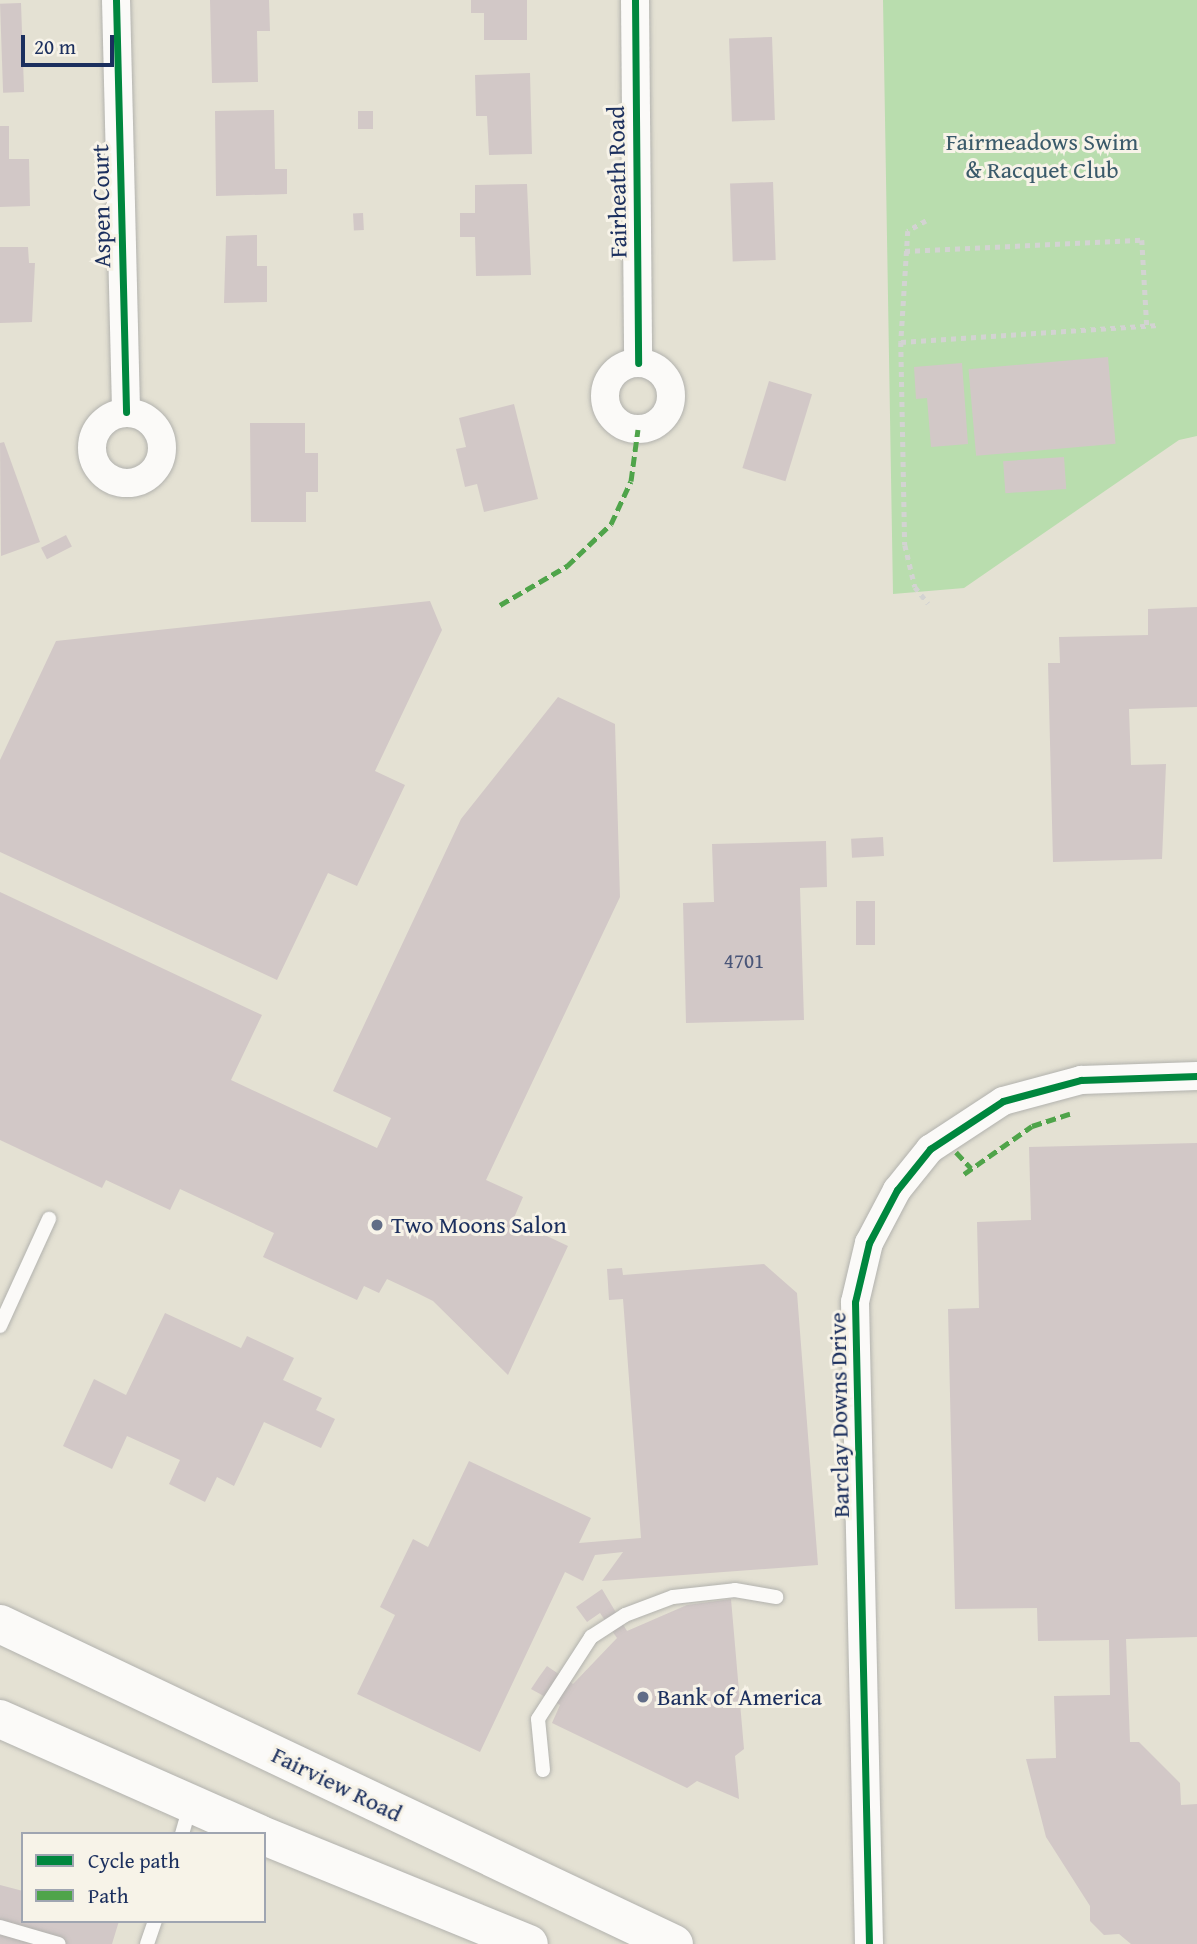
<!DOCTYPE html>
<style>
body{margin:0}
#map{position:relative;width:1197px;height:1944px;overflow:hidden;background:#e4e1d3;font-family:"Gentium Book Plus",serif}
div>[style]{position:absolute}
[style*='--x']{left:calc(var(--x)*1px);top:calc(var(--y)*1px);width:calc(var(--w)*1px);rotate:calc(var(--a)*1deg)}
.green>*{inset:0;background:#b9ddae}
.building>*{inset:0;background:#d2c8c7;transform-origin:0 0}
.path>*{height:4.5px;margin-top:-2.25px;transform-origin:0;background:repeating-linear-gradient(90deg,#d3d3d2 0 5px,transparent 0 10px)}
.roads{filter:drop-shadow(0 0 2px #b2b2ae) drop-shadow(0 0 2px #b2b2ae)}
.service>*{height:14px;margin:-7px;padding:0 7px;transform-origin:7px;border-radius:7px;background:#fbfaf8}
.minor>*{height:28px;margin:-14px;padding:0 14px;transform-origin:14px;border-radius:14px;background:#fbfaf8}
.minor>.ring{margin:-14px;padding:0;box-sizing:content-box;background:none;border:28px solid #fbfaf8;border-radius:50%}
.secondary>*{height:38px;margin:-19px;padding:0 19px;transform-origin:19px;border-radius:19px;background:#fbfaf8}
.quiet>*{height:5px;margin-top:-2.5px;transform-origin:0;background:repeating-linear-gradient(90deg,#4fa44a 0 10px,transparent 0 15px)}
.cycleway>*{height:7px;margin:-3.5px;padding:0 3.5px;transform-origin:3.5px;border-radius:3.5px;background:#00873e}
.dots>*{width:19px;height:19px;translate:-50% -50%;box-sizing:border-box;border:4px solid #f7f3e8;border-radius:50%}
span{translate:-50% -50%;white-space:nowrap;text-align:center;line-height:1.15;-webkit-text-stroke:6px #f7f3e8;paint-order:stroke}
.number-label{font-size:21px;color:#495578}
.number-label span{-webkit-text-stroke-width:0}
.park-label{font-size:24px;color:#3a5a6a}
.street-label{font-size:24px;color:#1b2f5e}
.poi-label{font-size:24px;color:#1b2f5e}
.left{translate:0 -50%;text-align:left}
.legend{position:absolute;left:21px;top:1832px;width:245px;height:91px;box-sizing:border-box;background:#f7f3e8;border:2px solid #9fa5b1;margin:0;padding:9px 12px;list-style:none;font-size:21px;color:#1b2f5e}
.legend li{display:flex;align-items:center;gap:14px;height:35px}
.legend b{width:35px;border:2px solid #9fa5b1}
.scale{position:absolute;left:21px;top:35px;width:93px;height:32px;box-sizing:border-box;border:4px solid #1b2f5e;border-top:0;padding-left:9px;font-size:21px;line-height:24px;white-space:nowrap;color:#1b2f5e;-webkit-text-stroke:5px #f7f3e8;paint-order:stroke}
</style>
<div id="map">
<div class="green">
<div style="clip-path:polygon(883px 0,1197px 0,1197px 436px,1179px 440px,964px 588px,893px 594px)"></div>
</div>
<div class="building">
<div style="clip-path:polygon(210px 0,269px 0,270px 31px,257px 31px,258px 82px,212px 83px)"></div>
<div style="clip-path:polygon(471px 0,527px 0,527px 40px,484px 40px,484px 13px,471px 13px)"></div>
<div style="left:21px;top:3px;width:89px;height:21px;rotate:88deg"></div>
<div style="left:772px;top:37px;width:83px;height:43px;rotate:88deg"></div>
<div style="clip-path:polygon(530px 73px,532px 154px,489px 155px,487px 116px,476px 116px,475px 75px)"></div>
<div style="clip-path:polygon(274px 110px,275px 169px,287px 169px,287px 194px,216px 196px,215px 111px)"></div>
<div style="left:358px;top:111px;width:15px;height:18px"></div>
<div style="clip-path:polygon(0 126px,9px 126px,9px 159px,29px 159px,30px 206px,0 207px)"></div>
<div style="left:773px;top:182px;width:78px;height:43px;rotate:88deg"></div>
<div style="clip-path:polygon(527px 184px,531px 275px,476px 276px,475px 237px,460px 237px,460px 213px,475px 213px,475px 185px)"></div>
<div style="left:363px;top:213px;width:17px;height:10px;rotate:87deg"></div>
<div style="clip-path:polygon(257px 235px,257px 266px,267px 266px,267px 302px,224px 303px,226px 236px)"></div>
<div style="clip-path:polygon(0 247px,28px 247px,29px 263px,35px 263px,32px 322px,0 323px)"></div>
<div style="left:1108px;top:357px;width:87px;height:140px;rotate:85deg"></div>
<div style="clip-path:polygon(962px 363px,968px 444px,931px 447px,927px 398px,916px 399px,914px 367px)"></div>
<div style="left:769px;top:381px;width:45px;height:91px;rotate:17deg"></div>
<div style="clip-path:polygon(514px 404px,538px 499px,484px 512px,477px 484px,465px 487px,456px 449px,466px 447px,459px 418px)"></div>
<div style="clip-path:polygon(250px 423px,305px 423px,305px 453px,318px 453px,318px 492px,306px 492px,306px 522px,251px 522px)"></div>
<div style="clip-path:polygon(4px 442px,40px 542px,1px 556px,0 443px)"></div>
<div style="left:1064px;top:457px;width:32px;height:61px;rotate:86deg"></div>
<div style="left:66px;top:535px;width:13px;height:28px;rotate:63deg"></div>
<div style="clip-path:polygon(430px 601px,442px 630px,375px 771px,405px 785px,357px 886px,328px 873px,277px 980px,0 852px,0 760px,56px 641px)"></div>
<div style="clip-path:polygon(1197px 607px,1197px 707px,1129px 709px,1131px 765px,1166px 764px,1162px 859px,1053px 862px,1048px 663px,1060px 663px,1059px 637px,1148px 635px,1148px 609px)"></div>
<div style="clip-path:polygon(558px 697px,615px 724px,620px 897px,486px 1180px,523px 1197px,513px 1220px,568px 1246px,508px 1375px,433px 1301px,417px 1293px,387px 1279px,379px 1293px,364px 1286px,357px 1300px,263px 1257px,274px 1233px,180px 1189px,170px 1210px,106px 1180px,102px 1188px,0 1140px,0 892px,262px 1015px,231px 1080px,377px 1148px,391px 1118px,333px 1091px,461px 819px)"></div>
<div style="left:883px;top:837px;width:19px;height:32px;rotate:87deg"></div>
<div style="clip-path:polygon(826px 841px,827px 887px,800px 888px,804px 1020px,686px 1023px,683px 903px,714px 902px,712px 844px)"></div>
<div style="left:856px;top:901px;width:19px;height:44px"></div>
<div style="clip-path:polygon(1197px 1143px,1197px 1637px,1126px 1639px,1130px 1742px,1139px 1742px,1180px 1783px,1181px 1805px,1197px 1804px,1197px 1944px,1131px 1944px,1119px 1934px,1104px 1935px,1090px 1921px,1090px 1906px,1046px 1837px,1026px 1759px,1056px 1758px,1054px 1696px,1110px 1695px,1109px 1640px,1038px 1641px,1037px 1608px,955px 1609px,948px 1309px,979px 1308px,977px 1222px,1031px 1220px,1029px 1147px)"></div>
<div style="clip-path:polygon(764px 1264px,797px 1293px,818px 1565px,602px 1581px,623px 1552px,595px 1555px,583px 1581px,565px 1572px,480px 1752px,357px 1694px,395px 1615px,380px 1607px,398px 1570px,413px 1539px,428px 1547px,469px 1461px,591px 1518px,579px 1543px,641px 1538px,623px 1299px,609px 1300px,607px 1269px,622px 1268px,623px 1275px)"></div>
<div style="clip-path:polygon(165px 1313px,241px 1348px,247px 1336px,294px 1358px,283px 1380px,322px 1398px,316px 1410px,335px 1419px,321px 1448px,264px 1422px,234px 1486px,217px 1477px,205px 1502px,169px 1484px,180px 1460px,127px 1436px,112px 1469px,63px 1446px,94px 1379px,126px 1395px)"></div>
<div style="clip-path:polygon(602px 1589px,627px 1631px,687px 1605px,731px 1599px,744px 1749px,735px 1756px,739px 1799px,697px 1781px,687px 1788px,552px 1723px,560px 1705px,531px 1689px,539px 1677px,547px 1666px,573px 1684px,617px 1638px,600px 1613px,587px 1622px,576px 1607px)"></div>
<div style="clip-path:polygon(0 1885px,23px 1891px,23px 1921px,119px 1921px,112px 1944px,0 1944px)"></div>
</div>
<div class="path">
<div style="--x:926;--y:221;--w:21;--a:151"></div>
<div style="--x:908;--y:231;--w:111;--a:93.6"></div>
<div style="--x:901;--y:342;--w:203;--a:88.9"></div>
<div style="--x:905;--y:545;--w:43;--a:76.6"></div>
<div style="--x:915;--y:587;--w:21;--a:51"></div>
<div style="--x:905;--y:251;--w:237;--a:-2.7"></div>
<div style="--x:1142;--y:240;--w:86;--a:86.7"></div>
<div style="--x:901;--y:342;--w:258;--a:-3.8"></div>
</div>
<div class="roads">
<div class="service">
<div style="--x:0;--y:1326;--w:118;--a:-65.4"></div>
<div style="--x:543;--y:1770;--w:51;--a:-95.6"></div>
<div style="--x:538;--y:1719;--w:98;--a:-57.1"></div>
<div style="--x:591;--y:1637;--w:40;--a:-32.9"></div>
<div style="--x:625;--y:1615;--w:51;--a:-20.6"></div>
<div style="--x:673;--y:1597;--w:62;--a:-6.4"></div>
<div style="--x:735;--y:1590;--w:42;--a:9.7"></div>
<div style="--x:182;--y:1834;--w:29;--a:-74"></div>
<div style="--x:0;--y:1927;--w:61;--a:16.1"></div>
<div style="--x:147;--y:1944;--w:24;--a:-71"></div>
</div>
<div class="minor">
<div style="--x:116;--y:0;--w:412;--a:88.6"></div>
<div style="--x:635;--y:0;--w:363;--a:89.5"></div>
<div class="ring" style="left:605px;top:363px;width:38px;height:38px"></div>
<div class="ring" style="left:92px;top:413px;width:42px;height:42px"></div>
<div style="--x:869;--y:1944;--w:642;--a:-91.25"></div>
<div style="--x:855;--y:1302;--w:61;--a:-76.7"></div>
<div style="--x:869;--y:1243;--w:60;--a:-62.2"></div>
<div style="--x:897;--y:1190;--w:53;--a:-51.2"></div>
<div style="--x:930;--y:1149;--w:87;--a:-33.3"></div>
<div style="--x:1003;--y:1101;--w:81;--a:-15.1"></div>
<div style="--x:1081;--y:1080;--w:116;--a:-2"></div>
</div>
<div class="secondary">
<div style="--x:0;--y:1624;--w:746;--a:25.4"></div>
<div style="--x:0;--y:1719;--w:283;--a:23.9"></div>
<div style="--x:264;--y:1836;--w:286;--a:22.2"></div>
</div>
</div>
<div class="quiet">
<div style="--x:500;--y:605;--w:78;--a:-30.2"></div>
<div style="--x:567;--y:566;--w:61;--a:-43.7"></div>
<div style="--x:611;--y:524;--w:47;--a:-65.1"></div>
<div style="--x:631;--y:481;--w:52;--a:-82.3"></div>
<div style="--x:956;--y:1152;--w:22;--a:47"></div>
<div style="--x:964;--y:1174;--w:83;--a:-35.2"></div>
<div style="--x:1032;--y:1126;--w:40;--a:-18"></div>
</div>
<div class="cycleway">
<div style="--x:116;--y:0;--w:412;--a:88.6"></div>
<div style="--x:635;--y:0;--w:363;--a:89.5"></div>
<div style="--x:869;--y:1944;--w:642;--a:-91.25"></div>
<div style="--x:855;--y:1302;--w:61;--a:-76.7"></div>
<div style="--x:869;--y:1243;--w:60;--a:-62.2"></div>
<div style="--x:897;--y:1190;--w:53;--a:-51.2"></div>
<div style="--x:930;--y:1149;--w:87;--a:-33.3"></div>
<div style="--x:1003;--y:1101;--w:81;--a:-15.1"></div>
<div style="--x:1081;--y:1080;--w:116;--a:-2"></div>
</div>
<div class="dots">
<div style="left:377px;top:1225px;background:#616d87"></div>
<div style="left:643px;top:1697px;background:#616d87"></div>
</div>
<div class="number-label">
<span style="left:744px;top:961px">4701</span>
</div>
<div class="park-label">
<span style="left:1042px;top:156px">Fairmeadows Swim<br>&amp; Racquet Club</span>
</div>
<div class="street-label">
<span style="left:617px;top:182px;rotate:-91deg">Fairheath Road</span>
<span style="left:101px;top:206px;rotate:-91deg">Aspen Court</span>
<span style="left:839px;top:1415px;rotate:-91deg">Barclay Downs Drive</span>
<span style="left:337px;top:1784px;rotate:26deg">Fairview Road</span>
</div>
<div class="poi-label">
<span class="left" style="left:391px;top:1225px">Two Moons Salon</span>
<span class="left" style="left:657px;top:1697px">Bank of America</span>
</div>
<ul class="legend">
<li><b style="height:9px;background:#00873e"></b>Cycle path</li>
<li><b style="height:9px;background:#4fa44a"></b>Path</li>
</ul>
<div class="scale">20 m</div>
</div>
